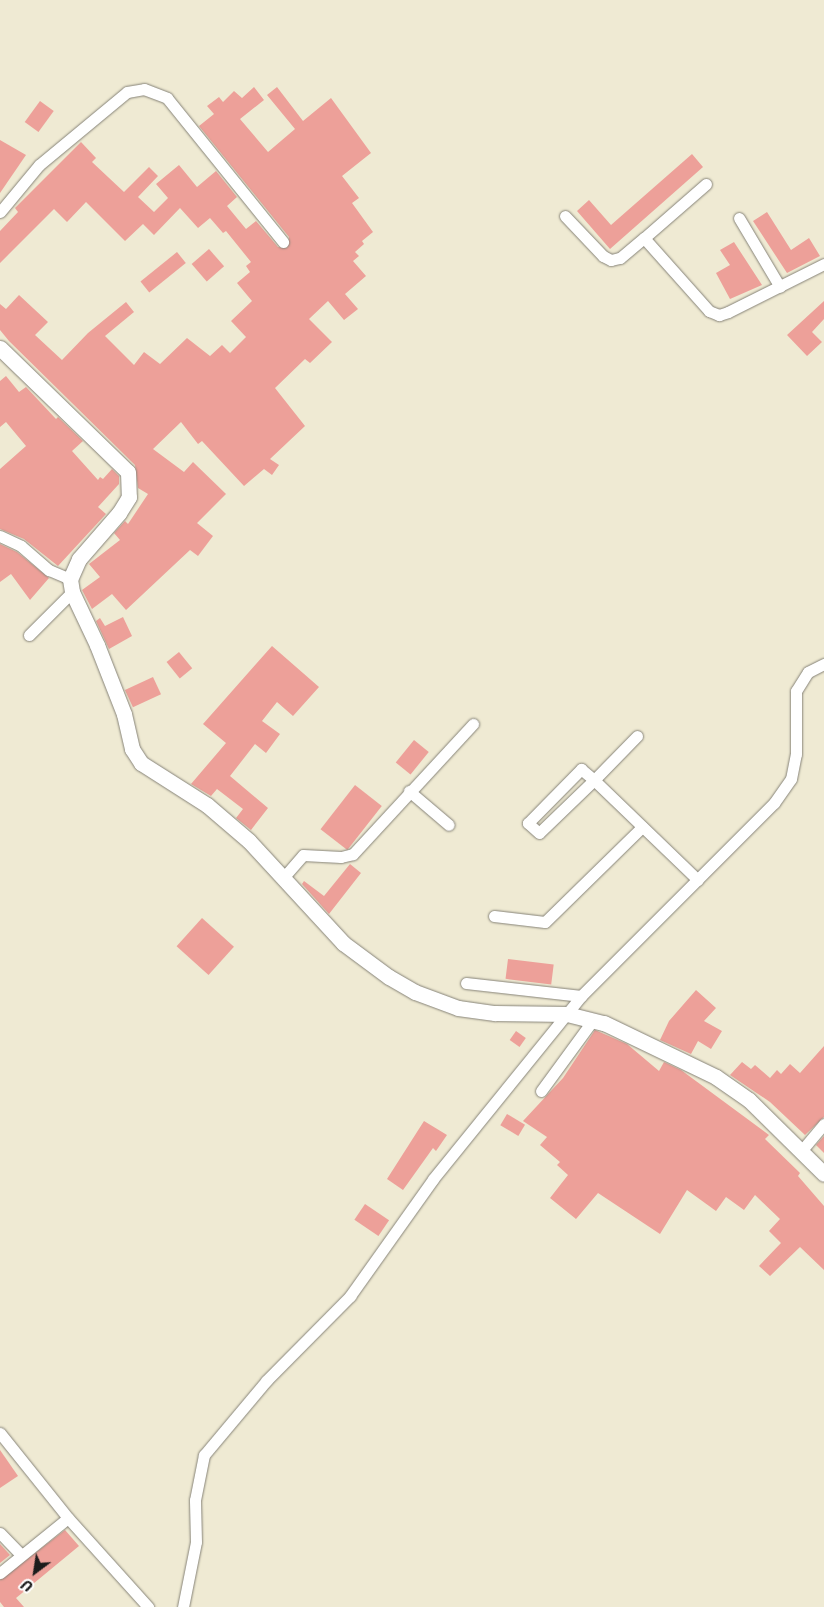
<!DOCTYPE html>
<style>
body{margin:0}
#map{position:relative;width:824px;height:1607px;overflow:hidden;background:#efead3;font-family:Sriracha,sans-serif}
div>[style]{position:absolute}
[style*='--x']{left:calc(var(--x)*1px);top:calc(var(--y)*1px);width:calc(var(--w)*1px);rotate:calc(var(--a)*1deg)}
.building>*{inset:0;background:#eda099;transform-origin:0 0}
.roads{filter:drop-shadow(0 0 1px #868378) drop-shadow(0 0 1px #868378)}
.street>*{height:11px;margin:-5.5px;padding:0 5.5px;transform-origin:5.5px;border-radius:5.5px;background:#fff}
.secondary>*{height:15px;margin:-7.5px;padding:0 7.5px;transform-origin:7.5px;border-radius:7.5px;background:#fff}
span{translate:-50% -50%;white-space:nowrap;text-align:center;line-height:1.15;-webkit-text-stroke:4px #fff;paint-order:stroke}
.north{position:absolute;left:10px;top:1547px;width:50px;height:50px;-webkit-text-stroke:4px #fff;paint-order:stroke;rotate:211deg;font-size:14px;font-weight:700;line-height:20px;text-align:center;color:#1c1c1c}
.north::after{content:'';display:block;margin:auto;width:18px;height:22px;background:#1c1c1c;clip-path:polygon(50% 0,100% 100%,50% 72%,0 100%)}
</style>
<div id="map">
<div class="building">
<div style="clip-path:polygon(254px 87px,264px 100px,240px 119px,268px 152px,295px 129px,267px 95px,277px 87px,303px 121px,331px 98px,371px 153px,342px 176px,359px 198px,352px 203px,373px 232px,362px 241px,364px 244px,355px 252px,359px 256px,353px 261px,366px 276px,345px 294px,358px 309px,344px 320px,328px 301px,309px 319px,332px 342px,310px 363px,305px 359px,275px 388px,305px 426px,270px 459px,279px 465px,272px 475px,264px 469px,244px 486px,202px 441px,198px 444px,181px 422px,153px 449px,184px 472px,193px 462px,226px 494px,197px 523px,213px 536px,198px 556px,190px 550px,126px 610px,112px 594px,92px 609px,82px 590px,100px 577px,89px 564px,120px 540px,114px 533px,125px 521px,128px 524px,148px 494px,138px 488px,135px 465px,9px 341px,0 330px,0 304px,6px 309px,19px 295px,48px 322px,35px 335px,62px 360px,88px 333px,126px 302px,134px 312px,105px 336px,134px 365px,144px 352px,160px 364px,187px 338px,210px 356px,222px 345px,230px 353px,246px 337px,231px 321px,252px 301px,237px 283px,250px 272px,246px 266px,251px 262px,226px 231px,223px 233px,210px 218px,198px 228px,180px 208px,154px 235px,143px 224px,125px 241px,86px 202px,67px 222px,54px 209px,0 263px,0 231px,18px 212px,15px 208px,81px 142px,96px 158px,92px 162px,124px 192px,149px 167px,158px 176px,138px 197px,154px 212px,168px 198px,156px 184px,179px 165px,197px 187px,216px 171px,237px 197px,227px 206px,246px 229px,256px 221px,278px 247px,287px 248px,289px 237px,199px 126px,214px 114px,207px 106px,219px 97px,223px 102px,234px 91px,242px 98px)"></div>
<div style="left:40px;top:101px;width:17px;height:26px;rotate:36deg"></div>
<div style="clip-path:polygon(0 140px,26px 155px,0 193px)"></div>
<div style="clip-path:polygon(692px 154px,703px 167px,610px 249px,577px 211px,589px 200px,611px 225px)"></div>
<div style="clip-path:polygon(767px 212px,791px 250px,809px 238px,820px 256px,787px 273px,753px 221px)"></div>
<div style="clip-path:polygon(734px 242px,762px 285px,730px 299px,716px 273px,730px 265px,720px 250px)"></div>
<div style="left:209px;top:249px;width:23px;height:23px;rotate:49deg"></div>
<div style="left:177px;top:252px;width:14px;height:47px;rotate:51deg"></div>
<div style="clip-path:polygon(824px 301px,824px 319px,812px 332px,822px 342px,807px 356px,787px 335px)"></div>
<div style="clip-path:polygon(6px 376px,19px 392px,26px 387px,56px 419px,58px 417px,83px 441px,72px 451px,98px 480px,100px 477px,103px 479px,112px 469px,119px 476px,119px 484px,98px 507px,106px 514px,58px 566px,24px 539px,0 529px,0 469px,26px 446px,6px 422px,0 427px,0 381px)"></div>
<div style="clip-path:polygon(0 544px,17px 552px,49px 578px,30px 600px,11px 574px,0 582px)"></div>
<div style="clip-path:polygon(123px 617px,132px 636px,109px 649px,96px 621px,100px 618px,105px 626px)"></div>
<div style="clip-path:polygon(272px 646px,319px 687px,293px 716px,277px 702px,262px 721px,280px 734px,266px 753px,255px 744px,230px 776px,268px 808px,251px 830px,236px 818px,243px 809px,217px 789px,211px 796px,191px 784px,226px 743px,203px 724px)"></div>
<div style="left:179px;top:652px;width:21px;height:16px;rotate:51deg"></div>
<div style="left:153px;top:677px;width:19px;height:31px;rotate:65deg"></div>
<div style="left:414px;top:740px;width:19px;height:29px;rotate:39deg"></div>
<div style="left:355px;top:785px;width:34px;height:56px;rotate:38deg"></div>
<div style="clip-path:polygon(350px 864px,361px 873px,329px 914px,302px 884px,304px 881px,324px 896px)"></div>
<div style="left:202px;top:918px;width:43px;height:38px;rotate:42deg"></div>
<div style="left:508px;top:959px;width:46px;height:20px;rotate:7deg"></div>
<div style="clip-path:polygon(696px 990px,716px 1008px,704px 1021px,722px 1031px,711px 1049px,698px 1041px,691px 1054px,660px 1040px,669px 1021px)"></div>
<div style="clip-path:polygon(595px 1030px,627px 1044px,659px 1071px,664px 1062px,681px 1070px,769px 1135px,765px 1139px,800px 1173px,798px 1176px,824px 1206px,824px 1270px,800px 1247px,770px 1276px,759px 1266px,781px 1243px,769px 1231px,780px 1219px,755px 1195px,744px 1210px,726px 1197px,716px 1211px,687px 1190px,660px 1234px,598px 1193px,576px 1219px,550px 1198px,568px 1175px,557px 1165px,560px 1162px,540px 1145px,547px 1137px,523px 1121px,563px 1078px)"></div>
<div style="left:516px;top:1031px;width:12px;height:11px;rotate:35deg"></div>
<div style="clip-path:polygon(824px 1046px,824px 1117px,805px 1135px,770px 1102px,730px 1075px,742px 1062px,751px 1069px,755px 1065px,770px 1078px,777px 1070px,781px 1074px,790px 1064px,800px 1073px)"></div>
<div style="left:507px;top:1114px;width:21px;height:13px;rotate:31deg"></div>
<div style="clip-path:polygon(424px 1121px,447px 1135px,436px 1151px,433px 1148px,403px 1190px,387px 1179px)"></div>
<div style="clip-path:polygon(824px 1136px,824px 1153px,816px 1145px)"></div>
<div style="left:365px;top:1204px;width:29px;height:19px;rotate:34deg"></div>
<div style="clip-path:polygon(0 1450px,18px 1476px,0 1488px)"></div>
<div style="clip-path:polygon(65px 1530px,79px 1546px,16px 1598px,24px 1607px,4px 1607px,0 1602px,0 1580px)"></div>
<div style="clip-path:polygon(0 1544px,10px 1555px,0 1563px)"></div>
</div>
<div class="roads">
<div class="street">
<div style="--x:706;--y:184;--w:82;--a:138.9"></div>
<div style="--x:644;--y:238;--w:98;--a:48.3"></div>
<div style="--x:709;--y:311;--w:11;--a:22"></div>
<div style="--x:719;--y:315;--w:9;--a:-18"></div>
<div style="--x:728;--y:312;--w:107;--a:-26.6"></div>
<div style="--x:0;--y:212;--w:61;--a:-50.3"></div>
<div style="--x:39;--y:165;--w:114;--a:-39.7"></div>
<div style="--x:127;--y:92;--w:17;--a:-10"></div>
<div style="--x:144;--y:89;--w:25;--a:21"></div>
<div style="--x:167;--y:98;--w:185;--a:51.1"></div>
<div style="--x:565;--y:216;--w:55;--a:46.5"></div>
<div style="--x:603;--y:256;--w:9;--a:27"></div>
<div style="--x:611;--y:260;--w:9;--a:-13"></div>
<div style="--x:620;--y:258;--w:31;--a:-40"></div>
<div style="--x:739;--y:218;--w:80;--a:59.3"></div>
<div style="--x:0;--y:536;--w:23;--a:25"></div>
<div style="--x:21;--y:546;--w:37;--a:41"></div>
<div style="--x:49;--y:570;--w:23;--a:23"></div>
<div style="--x:29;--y:635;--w:61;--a:-45"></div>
<div style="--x:637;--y:736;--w:62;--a:134.3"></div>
<div style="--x:594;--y:780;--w:76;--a:136.1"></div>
<div style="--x:539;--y:833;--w:15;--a:-138"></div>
<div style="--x:528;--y:823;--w:76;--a:-45.5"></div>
<div style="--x:581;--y:769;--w:17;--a:40"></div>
<div style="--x:594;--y:780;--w:144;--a:43.9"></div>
<div style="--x:409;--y:791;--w:52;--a:40.4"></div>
<div style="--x:283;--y:878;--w:30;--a:-49"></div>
<div style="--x:303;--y:855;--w:38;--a:3"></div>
<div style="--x:341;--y:857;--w:12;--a:-14"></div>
<div style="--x:353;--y:854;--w:177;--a:-47.3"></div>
<div style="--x:494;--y:916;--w:51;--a:6.7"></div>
<div style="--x:545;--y:922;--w:136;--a:-44.4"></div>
<div style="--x:466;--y:983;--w:116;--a:6.4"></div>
<div style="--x:541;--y:1091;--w:88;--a:-53.8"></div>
<div style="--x:802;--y:1150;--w:34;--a:-50"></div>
<div style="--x:0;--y:1433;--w:109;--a:51.3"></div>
<div style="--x:68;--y:1518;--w:120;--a:48"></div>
<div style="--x:0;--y:1533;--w:29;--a:46"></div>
<div style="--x:0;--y:1573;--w:87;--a:-39"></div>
<div style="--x:183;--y:1607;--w:66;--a:-78.7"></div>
<div style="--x:196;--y:1542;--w:42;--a:-91.4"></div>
<div style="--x:195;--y:1500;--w:46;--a:-78.7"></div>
<div style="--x:204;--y:1455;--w:97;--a:-50"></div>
<div style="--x:266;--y:1381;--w:120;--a:-45.3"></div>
<div style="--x:350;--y:1296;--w:143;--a:-54.6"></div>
<div style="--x:433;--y:1179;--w:235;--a:-51"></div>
<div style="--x:581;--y:996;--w:273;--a:-45"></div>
<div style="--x:774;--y:803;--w:29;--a:-55"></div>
<div style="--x:791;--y:779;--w:25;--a:-79"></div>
<div style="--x:796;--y:754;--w:63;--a:-90"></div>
<div style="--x:796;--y:691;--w:22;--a:-58"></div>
<div style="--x:808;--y:672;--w:18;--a:-27"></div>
</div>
<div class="secondary">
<div style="--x:0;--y:348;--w:178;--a:44.1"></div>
<div style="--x:128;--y:472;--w:25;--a:88"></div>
<div style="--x:129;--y:497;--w:19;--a:122"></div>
<div style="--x:119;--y:513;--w:61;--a:131"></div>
<div style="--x:79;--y:559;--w:22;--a:114"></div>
<div style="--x:70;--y:579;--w:13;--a:81"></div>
<div style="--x:72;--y:592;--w:59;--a:64.7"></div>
<div style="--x:97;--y:645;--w:74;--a:68.6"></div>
<div style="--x:124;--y:714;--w:36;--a:77"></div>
<div style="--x:132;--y:749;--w:17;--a:57"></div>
<div style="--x:141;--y:763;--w:78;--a:32.5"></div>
<div style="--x:207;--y:805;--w:55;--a:40.6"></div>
<div style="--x:249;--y:841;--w:139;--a:47.3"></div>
<div style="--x:343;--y:943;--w:57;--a:36.5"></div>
<div style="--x:389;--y:977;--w:30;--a:30"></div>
<div style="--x:415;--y:992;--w:46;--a:20.4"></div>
<div style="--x:458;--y:1008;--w:37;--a:8"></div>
<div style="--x:495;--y:1013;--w:72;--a:0.8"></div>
<div style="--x:567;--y:1014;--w:38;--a:14"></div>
<div style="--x:604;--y:1023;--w:124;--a:25.7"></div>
<div style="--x:716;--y:1077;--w:40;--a:34.9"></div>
<div style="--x:749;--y:1100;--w:105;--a:44.6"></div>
</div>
</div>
<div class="north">U</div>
</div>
